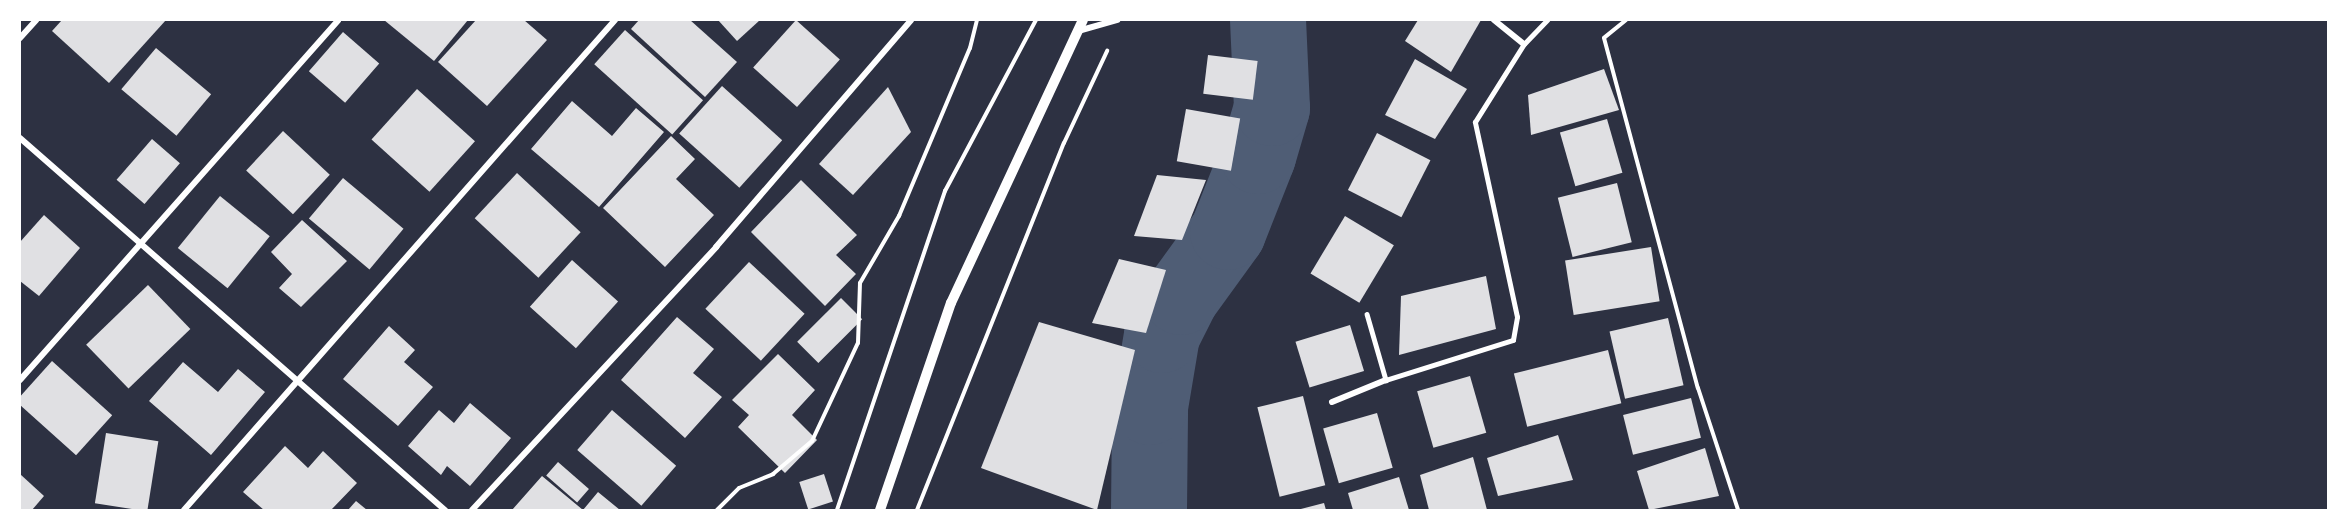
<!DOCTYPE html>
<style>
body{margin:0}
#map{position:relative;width:2348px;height:530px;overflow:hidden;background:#2d3142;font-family:Jost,sans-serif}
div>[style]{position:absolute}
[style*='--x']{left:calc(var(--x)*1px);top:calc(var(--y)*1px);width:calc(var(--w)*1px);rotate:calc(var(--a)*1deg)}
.river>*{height:76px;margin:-38px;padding:0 38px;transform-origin:38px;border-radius:38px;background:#4f5d75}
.building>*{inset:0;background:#e0e0e3;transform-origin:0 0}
.path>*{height:4px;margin:-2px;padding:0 2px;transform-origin:2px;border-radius:2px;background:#fff}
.service>*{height:4.5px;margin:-2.25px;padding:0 2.25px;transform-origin:2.25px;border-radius:2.25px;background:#fff}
.minor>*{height:6px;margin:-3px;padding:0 3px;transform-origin:3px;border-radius:3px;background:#fff}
.tertiary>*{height:10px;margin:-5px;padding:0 5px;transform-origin:5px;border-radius:5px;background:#fff}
span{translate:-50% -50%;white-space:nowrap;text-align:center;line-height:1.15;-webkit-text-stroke:4.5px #fff;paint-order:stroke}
.frame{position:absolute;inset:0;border:21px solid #fff;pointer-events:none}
</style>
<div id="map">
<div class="river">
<div style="--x:1149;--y:510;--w:103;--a:-89.4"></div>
<div style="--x:1150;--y:407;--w:73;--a:-80.5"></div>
<div style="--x:1162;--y:335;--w:42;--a:-63.4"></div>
<div style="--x:1181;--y:297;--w:80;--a:-54.1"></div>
<div style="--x:1228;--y:232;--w:82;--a:-68.5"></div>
<div style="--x:1258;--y:156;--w:50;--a:-73.7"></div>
<div style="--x:1272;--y:108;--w:88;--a:-92.6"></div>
</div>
<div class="building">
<div style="clip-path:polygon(62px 20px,166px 20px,109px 83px,52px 31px)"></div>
<div style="clip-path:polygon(384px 20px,468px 20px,434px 61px)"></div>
<div style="clip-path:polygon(476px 20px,524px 20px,547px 40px,487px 106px,438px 62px)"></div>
<div style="clip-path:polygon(639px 20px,690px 20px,737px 62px,705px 97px,631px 29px)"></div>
<div style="clip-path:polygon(718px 20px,760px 20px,737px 41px)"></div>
<div style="left:796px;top:20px;width:59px;height:64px;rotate:42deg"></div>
<div style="clip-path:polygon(1418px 20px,1481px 20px,1451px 72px,1405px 41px)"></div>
<div style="left:625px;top:30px;width:105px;height:46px;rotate:42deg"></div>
<div style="left:343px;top:32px;width:48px;height:52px;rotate:41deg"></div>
<div style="left:156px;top:48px;width:72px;height:54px;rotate:40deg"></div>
<div style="left:1208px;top:55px;width:50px;height:39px;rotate:7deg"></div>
<div style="clip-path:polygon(1415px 59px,1467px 89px,1435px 139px,1385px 115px)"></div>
<div style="clip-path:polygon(1604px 69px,1619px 110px,1531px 135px,1528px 95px)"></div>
<div style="left:722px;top:86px;width:81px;height:64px;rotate:42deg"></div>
<div style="clip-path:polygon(888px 87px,911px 132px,853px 195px,819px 164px)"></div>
<div style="left:417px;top:89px;width:78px;height:68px;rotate:42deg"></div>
<div style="clip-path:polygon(572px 101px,612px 136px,636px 108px,664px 132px,599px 207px,531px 149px)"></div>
<div style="left:1186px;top:109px;width:55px;height:53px;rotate:10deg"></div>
<div style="left:1607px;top:119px;width:56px;height:49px;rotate:74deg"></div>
<div style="left:283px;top:131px;width:64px;height:54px;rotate:43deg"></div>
<div style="left:1377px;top:133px;width:60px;height:64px;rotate:27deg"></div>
<div style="clip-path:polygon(671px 136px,695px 159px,676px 179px,714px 215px,665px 267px,603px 208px)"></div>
<div style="left:152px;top:139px;width:37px;height:54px;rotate:41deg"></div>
<div style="left:517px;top:173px;width:87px;height:62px;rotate:43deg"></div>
<div style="clip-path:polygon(1157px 175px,1206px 180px,1182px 240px,1134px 236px)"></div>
<div style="left:343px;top:178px;width:79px;height:53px;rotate:40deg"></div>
<div style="clip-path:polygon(801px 180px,857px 235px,836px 255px,856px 274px,825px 306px,751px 232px)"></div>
<div style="left:1617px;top:183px;width:61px;height:61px;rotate:76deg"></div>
<div style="left:220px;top:196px;width:64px;height:67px;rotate:39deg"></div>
<div style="clip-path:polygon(44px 215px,80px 248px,39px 296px,20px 281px,20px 242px)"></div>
<div style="left:1345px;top:216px;width:57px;height:67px;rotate:31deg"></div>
<div style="clip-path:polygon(302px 220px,347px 261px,301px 307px,279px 288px,292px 274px,271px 252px)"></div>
<div style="left:1651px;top:247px;width:55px;height:87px;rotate:81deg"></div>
<div style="clip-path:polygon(1119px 259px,1166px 270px,1146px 333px,1092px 323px)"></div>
<div style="left:572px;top:260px;width:62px;height:63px;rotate:42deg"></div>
<div style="left:749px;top:262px;width:76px;height:64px;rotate:43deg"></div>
<div style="clip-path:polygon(1486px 276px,1496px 329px,1399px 355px,1401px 296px)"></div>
<div style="left:148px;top:285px;width:61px;height:86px;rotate:46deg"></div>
<div style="left:841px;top:298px;width:30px;height:62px;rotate:45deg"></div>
<div style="clip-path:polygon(677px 317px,714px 349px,693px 373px,722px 397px,685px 438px,621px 380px)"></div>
<div style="left:1668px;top:318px;width:69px;height:60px;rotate:77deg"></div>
<div style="clip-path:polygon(1039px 322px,1135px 350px,1097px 510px,981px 468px)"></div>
<div style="left:1350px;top:325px;width:48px;height:57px;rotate:73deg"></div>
<div style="clip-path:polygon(389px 326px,415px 350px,404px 362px,433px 387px,398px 426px,343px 379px)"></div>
<div style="left:1608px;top:350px;width:55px;height:97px;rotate:76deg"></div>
<div style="clip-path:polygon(778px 354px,815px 390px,792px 415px,817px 440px,785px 473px,738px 427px,749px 415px,732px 400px)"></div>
<div style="left:52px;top:361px;width:81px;height:54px;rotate:42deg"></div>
<div style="clip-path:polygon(183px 362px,218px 392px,238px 369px,265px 392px,211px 455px,149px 401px)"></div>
<div style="left:1470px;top:376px;width:59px;height:55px;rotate:74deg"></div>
<div style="left:1303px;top:396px;width:92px;height:47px;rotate:76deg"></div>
<div style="left:1691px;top:398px;width:41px;height:70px;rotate:76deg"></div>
<div style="clip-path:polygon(470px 403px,511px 438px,470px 486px,447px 466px,441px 475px,408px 446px,439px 410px,454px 423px)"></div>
<div style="left:612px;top:410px;width:85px;height:53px;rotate:41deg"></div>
<div style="left:1377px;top:413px;width:57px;height:56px;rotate:74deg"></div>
<div style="left:106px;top:433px;width:53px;height:71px;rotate:9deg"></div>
<div style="clip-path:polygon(1558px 435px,1573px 480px,1498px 496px,1487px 458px)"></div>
<div style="clip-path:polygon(285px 446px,308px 468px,323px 451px,357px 483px,331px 510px,264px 510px,243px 492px)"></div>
<div style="clip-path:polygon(1705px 448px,1719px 496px,1649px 510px,1637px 471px)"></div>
<div style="clip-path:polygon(1473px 457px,1487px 510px,1429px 510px,1420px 475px)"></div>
<div style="left:558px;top:462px;width:41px;height:18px;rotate:41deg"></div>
<div style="clip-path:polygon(20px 474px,44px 496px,32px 510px,20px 510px)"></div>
<div style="left:824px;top:474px;width:29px;height:26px;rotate:72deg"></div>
<div style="clip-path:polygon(542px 476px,583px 510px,598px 492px,620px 510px,512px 510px)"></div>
<div style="clip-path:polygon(1399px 477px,1409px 510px,1353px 510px,1348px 493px)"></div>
<div style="clip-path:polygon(356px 501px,367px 510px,348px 510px)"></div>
<div style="clip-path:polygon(1324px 503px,1326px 510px,1297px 510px)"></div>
</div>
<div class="path">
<div style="--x:1626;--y:20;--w:28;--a:141"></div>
<div style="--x:1604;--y:38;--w:362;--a:75"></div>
<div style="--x:1698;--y:388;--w:128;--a:71.8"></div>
<div style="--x:717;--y:510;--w:31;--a:-45"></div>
<div style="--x:739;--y:488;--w:37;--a:-22"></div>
<div style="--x:773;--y:474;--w:51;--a:-40.2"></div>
<div style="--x:812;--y:441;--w:108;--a:-64.9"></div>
<div style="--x:858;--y:343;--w:60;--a:-88.1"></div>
<div style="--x:860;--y:283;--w:78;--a:-59.8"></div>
<div style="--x:899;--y:216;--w:182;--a:-67.1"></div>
<div style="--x:970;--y:48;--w:29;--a:-76"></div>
<div style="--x:837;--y:510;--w:337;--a:-71.3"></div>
<div style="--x:945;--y:191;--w:194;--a:-62"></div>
<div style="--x:917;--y:510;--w:395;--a:-68.2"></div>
<div style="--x:1064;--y:143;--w:102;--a:-64.9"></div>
</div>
<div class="service">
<div style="--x:1367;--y:314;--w:69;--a:73.9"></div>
<div style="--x:1386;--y:380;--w:133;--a:-17.5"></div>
<div style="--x:1513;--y:340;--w:23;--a:-80"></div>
<div style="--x:1517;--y:317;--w:199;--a:-102.2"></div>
<div style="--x:1475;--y:122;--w:92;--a:-57.9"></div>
<div style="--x:1524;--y:44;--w:33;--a:-46"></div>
</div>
<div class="minor">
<div style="--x:1494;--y:20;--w:38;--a:39"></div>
<div style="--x:1078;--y:31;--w:41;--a:-15.8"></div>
<div style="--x:20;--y:38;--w:24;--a:-48"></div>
<div style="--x:20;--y:138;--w:565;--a:41.2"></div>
<div style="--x:20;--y:380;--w:480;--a:-48.5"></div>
<div style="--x:1332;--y:402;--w:58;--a:-22.2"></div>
<div style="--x:184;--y:510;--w:653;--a:-48.67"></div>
<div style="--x:472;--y:510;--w:359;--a:-47.1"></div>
<div style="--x:716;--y:247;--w:299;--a:-49.3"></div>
</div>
<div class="tertiary">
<div style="--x:880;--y:510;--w:219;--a:-71.1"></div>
<div style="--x:951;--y:303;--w:312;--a:-65"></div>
</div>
<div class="frame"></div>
</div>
